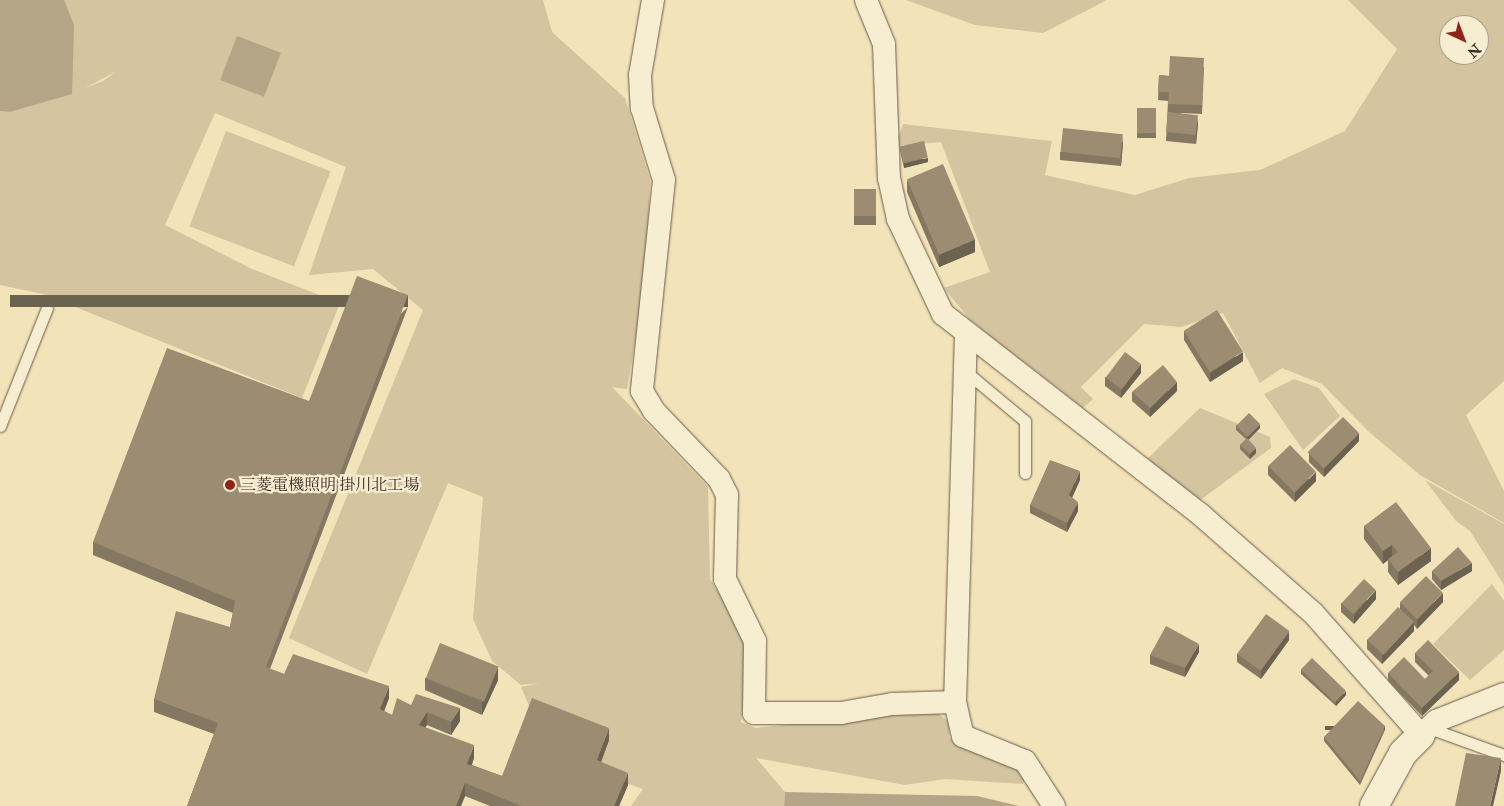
<!DOCTYPE html>
<meta charset="utf-8">
<style>
body{margin:0}
#map{position:relative;width:1504px;height:806px;overflow:hidden;background:#f3e3b8;font-family:"IM FELL Double Pica","Noto Serif JP",serif}
div>[style]{position:absolute}
[style*='--x']{left:calc(var(--x)*1px);top:calc(var(--y)*1px);width:calc(var(--w)*1px);rotate:calc(var(--a)*1deg)}
.green>*{inset:0;background:#d4c49f;transform-origin:0 0}
.water>*{inset:0;background:#b5a587;transform-origin:0 0}
.roads{filter:drop-shadow(0 0 1px #6a5a4b) drop-shadow(0 0 1px #6a5a4b)}
.lane>*{height:11px;margin:-5.5px;padding:0 5.5px;transform-origin:5.5px;border-radius:5.5px;background:#f7edd1}
.street>*{height:22px;margin:-11px;padding:0 11px;transform-origin:11px;border-radius:11px;background:#f7edd1}
.secondary>*{height:28px;margin:-14px;padding:0 14px;transform-origin:14px;border-radius:14px;background:#f7edd1}
.wall>*{inset:0;background:#857862;transform-origin:0 0}
.shaded-wall>*{inset:0;background:#6c6250;transform-origin:0 0}
.building>*{inset:0;background:#9b8c72;transform-origin:0 0}
.dots>*{width:14px;height:14px;translate:-50% -50%;box-sizing:border-box;border:2px solid #f7edd1;border-radius:50%}
span{translate:-50% -50%;white-space:nowrap;text-align:center;line-height:1.15;-webkit-text-stroke:4.5px #f7edd1;paint-order:stroke}
.poi-label{font-size:16px;color:#3c2d27}
.left{translate:0 -50%;text-align:left}
.north{position:absolute;left:1439px;top:15px;width:50px;height:50px;box-sizing:border-box;background:#f7edd1;border:1px solid #aca08d;border-radius:50%;rotate:137deg;font-size:14px;font-weight:700;line-height:20px;text-align:center;color:#3c2d27}
.north::after{content:'';display:block;margin:auto;width:18px;height:22px;background:#8f2418;clip-path:polygon(50% 0,100% 100%,50% 72%,0 100%)}
</style>
<div id="map">
<div class="green">
<div style="clip-path:polygon(evenodd,63px 0,543px 0,552px 32px,625px 98px,650px 180px,646px 278px,627px 389px,612px 387px,708px 487px,710px 579px,752px 648px,741px 722px,755px 728px,932px 710px,950px 722px,949px 738px,1027px 772px,1023px 784px,945px 779px,905px 785px,756px 758px,785px 792px,784px 806px,631px 806px,643px 789px,597px 773px,530px 708px,521px 687px,540px 683px,521px 685px,492px 661px,473px 619px,483px 497px,448px 483px,367px 674px,289px 638px,423px 310px,373px 269px,309px 275px,346px 167px,215px 113px,165px 225px,252px 269px,340px 303px,302px 398px,43px 294px,0 285px,0 111px,10px 112px,72px 93px,63px 0,148px 49px,103px 81px,85px 88px,117px 71px,148px 49px)"></div>
<div style="clip-path:polygon(906px 0,1107px 0,1043px 33px,975px 25px)"></div>
<div style="clip-path:polygon(evenodd,1348px 0,1504px 0,1504px 381px,1466px 415px,1504px 491px,1504px 523px,1420px 475px,1368px 431px,1322px 384px,1282px 368px,1260px 383px,1223px 313px,1181px 327px,1144px 324px,1081px 387px,1093px 399px,1083px 408px,970px 320px,944px 288px,990px 272px,941px 142px,896px 146px,903px 124px,1052px 141px,1045px 175px,1135px 195px,1189px 178px,1260px 170px,1345px 131px,1397px 49px,1348px 0,1449px 25px,1479px 25px,1479px 55px,1449px 55px,1449px 25px)"></div>
<div style="left:226px;top:131px;width:112px;height:102px;rotate:21deg"></div>
<div style="clip-path:polygon(1294px 379px,1319px 388px,1340px 416px,1303px 450px,1264px 394px)"></div>
<div style="clip-path:polygon(1200px 408px,1270px 437px,1271px 448px,1199px 501px,1145px 461px)"></div>
<div style="clip-path:polygon(1425px 480px,1504px 524px,1504px 585px,1470px 531px,1456px 521px)"></div>
<div style="clip-path:polygon(1492px 584px,1504px 601px,1504px 650px,1470px 680px,1433px 644px)"></div>
</div>
<div class="water">
<div style="clip-path:polygon(0 0,64px 0,74px 25px,72px 94px,10px 112px,0 111px)"></div>
<div style="left:237px;top:36px;width:47px;height:47px;rotate:21deg"></div>
<div style="clip-path:polygon(785px 792px,977px 796px,1019px 806px,784px 806px)"></div>
</div>
<div class="roads">
<div class="lane">
<div style="--x:965;--y:371;--w:78;--a:39.8"></div>
<div style="--x:1025;--y:421;--w:52;--a:90"></div>
<div style="--x:0;--y:426;--w:127;--a:-68.3"></div>
<div style="--x:1429;--y:728;--w:80;--a:19.8"></div>
</div>
<div class="street">
<div style="--x:653;--y:0;--w:76;--a:99.8"></div>
<div style="--x:640;--y:75;--w:33;--a:87"></div>
<div style="--x:642;--y:108;--w:75;--a:73"></div>
<div style="--x:664;--y:180;--w:212;--a:96"></div>
<div style="--x:642;--y:391;--w:23;--a:59"></div>
<div style="--x:654;--y:411;--w:94;--a:46.3"></div>
<div style="--x:719;--y:479;--w:18;--a:63"></div>
<div style="--x:727;--y:495;--w:84;--a:91.4"></div>
<div style="--x:725;--y:579;--w:69;--a:64.2"></div>
<div style="--x:755;--y:641;--w:72;--a:90.8"></div>
<div style="--x:754;--y:713;--w:87;--a:0"></div>
<div style="--x:841;--y:713;--w:52;--a:-10"></div>
<div style="--x:892;--y:704;--w:63;--a:-1.8"></div>
<div style="--x:866;--y:0;--w:48;--a:67.8"></div>
<div style="--x:884;--y:44;--w:134;--a:87.9"></div>
<div style="--x:889;--y:178;--w:42;--a:77.6"></div>
<div style="--x:898;--y:219;--w:105;--a:64.7"></div>
<div style="--x:943;--y:314;--w:327;--a:37.9"></div>
<div style="--x:1201;--y:515;--w:149;--a:41.2"></div>
<div style="--x:1313;--y:613;--w:163;--a:48.5"></div>
<div style="--x:1421;--y:735;--w:21;--a:-43"></div>
<div style="--x:1436;--y:721;--w:73;--a:-21.7"></div>
<div style="--x:966;--y:333;--w:369;--a:91.7"></div>
<div style="--x:955;--y:702;--w:35;--a:77"></div>
<div style="--x:963;--y:736;--w:67;--a:22"></div>
<div style="--x:1025;--y:761;--w:54;--a:57.2"></div>
</div>
<div class="secondary">
<div style="--x:1374;--y:806;--w:60;--a:-61.3"></div>
<div style="--x:1403;--y:753;--w:25;--a:-45"></div>
</div>
</div>
<div class="wall">
<div style="clip-path:polygon(1204px 67px,1202px 114px,1180px 113px,1198px 123px,1196px 144px,1166px 141px,1168px 101px,1158px 100px,1159px 75px,1169px 76px)"></div>
<div style="left:1137px;top:108px;width:19px;height:30px"></div>
<div style="clip-path:polygon(1123px 142px,1121px 166px,1060px 160px,1060px 152px)"></div>
<div style="clip-path:polygon(900px 146px,928px 162px,904px 168px,900px 151px)"></div>
<div style="clip-path:polygon(907px 180px,975px 252px,939px 267px,907px 192px)"></div>
<div style="left:854px;top:189px;width:22px;height:36px"></div>
<div style="clip-path:polygon(408px 307px,270px 669px,284px 674px,389px 698px,384px 711px,392px 715px,411px 705px,460px 721px,451px 735px,427px 725px,425px 727px,474px 758px,472px 765px,502px 776px,609px 740px,601px 762px,628px 785px,619px 806px,490px 806px,465px 796px,461px 806px,187px 806px,214px 734px,154px 712px,154px 699px,230px 627px,233px 613px,93px 555px,93px 542px,309px 401px)"></div>
<div style="clip-path:polygon(1184px 331px,1243px 361px,1210px 382px,1184px 340px)"></div>
<div style="clip-path:polygon(1141px 373px,1121px 398px,1105px 386px,1105px 377px)"></div>
<div style="clip-path:polygon(1177px 391px,1150px 417px,1132px 401px,1132px 392px)"></div>
<div style="clip-path:polygon(1236px 425px,1260px 428px,1248px 440px,1256px 453px,1250px 459px,1240px 449px,1240px 445px,1246px 439px,1236px 430px)"></div>
<div style="clip-path:polygon(1359px 441px,1324px 477px,1309px 462px,1309px 453px)"></div>
<div style="clip-path:polygon(1268px 466px,1316px 481px,1295px 502px,1268px 475px)"></div>
<div style="clip-path:polygon(1080px 480px,1072px 498px,1078px 511px,1067px 532px,1030px 513px,1030px 505px)"></div>
<div style="clip-path:polygon(1364px 526px,1431px 561px,1398px 585px,1388px 572px,1388px 560px,1383px 564px,1364px 539px)"></div>
<div style="clip-path:polygon(1432px 571px,1472px 571px,1441px 590px,1432px 579px)"></div>
<div style="clip-path:polygon(1376px 599px,1354px 624px,1341px 612px,1341px 603px)"></div>
<div style="clip-path:polygon(1443px 602px,1417px 629px,1414px 625px,1414px 631px,1382px 664px,1367px 649px,1367px 640px,1400px 609px,1400px 603px)"></div>
<div style="clip-path:polygon(1289px 640px,1261px 679px,1237px 662px,1237px 654px)"></div>
<div style="clip-path:polygon(1199px 652px,1185px 677px,1150px 664px,1150px 655px)"></div>
<div style="clip-path:polygon(1415px 653px,1459px 680px,1422px 716px,1388px 681px,1388px 673px,1425px 679px,1429px 676px,1415px 662px)"></div>
<div style="clip-path:polygon(1301px 669px,1346px 695px,1336px 706px,1301px 674px)"></div>
<div style="clip-path:polygon(425px 678px,498px 680px,482px 715px,425px 690px)"></div>
<div style="clip-path:polygon(1385px 730px,1360px 785px,1324px 741px,1324px 737px)"></div>
</div>
<div class="shaded-wall">
<div style="clip-path:polygon(1198px 115px,1198px 123px,1196px 144px,1196px 135px)"></div>
<div style="clip-path:polygon(1123px 134px,1123px 142px,1121px 166px,1121px 157px)"></div>
<div style="clip-path:polygon(928px 158px,928px 162px,904px 168px,904px 163px)"></div>
<div style="clip-path:polygon(975px 239px,975px 252px,939px 267px,939px 255px)"></div>
<div style="left:408px;top:295px;width:12px;height:398px;rotate:90deg"></div>
<div style="clip-path:polygon(1243px 352px,1243px 361px,1210px 382px,1210px 373px)"></div>
<div style="clip-path:polygon(1141px 364px,1141px 373px,1121px 398px,1121px 389px)"></div>
<div style="clip-path:polygon(1177px 382px,1177px 391px,1150px 417px,1150px 408px)"></div>
<div style="clip-path:polygon(1260px 424px,1260px 428px,1247px 441px,1247px 436px)"></div>
<div style="clip-path:polygon(1359px 433px,1359px 441px,1324px 477px,1324px 468px)"></div>
<div style="clip-path:polygon(1256px 448px,1256px 453px,1250px 459px,1250px 454px)"></div>
<div style="clip-path:polygon(1080px 471px,1080px 480px,1069px 504px,1069px 495px)"></div>
<div style="clip-path:polygon(1316px 472px,1316px 481px,1295px 502px,1295px 493px)"></div>
<div style="clip-path:polygon(1078px 502px,1078px 511px,1067px 532px,1067px 523px)"></div>
<div style="clip-path:polygon(1392px 545px,1392px 557px,1383px 564px,1383px 551px)"></div>
<div style="clip-path:polygon(1431px 548px,1431px 561px,1398px 585px,1398px 572px)"></div>
<div style="clip-path:polygon(1472px 563px,1472px 571px,1441px 590px,1441px 581px)"></div>
<div style="clip-path:polygon(1376px 590px,1376px 599px,1354px 624px,1354px 615px)"></div>
<div style="clip-path:polygon(1443px 593px,1443px 602px,1417px 629px,1417px 620px)"></div>
<div style="clip-path:polygon(1414px 622px,1414px 631px,1382px 664px,1382px 655px)"></div>
<div style="clip-path:polygon(1289px 631px,1289px 640px,1261px 679px,1261px 670px)"></div>
<div style="clip-path:polygon(1199px 644px,1199px 652px,1185px 677px,1185px 668px)"></div>
<div style="clip-path:polygon(498px 667px,498px 680px,482px 715px,482px 702px)"></div>
<div style="clip-path:polygon(1459px 672px,1459px 680px,1422px 716px,1422px 708px)"></div>
<div style="clip-path:polygon(389px 686px,389px 698px,380px 722px,380px 709px)"></div>
<div style="clip-path:polygon(1346px 691px,1346px 695px,1336px 706px,1336px 702px)"></div>
<div style="clip-path:polygon(460px 708px,460px 721px,451px 735px,451px 722px)"></div>
<div style="clip-path:polygon(427px 712px,427px 725px,419px 737px,419px 725px)"></div>
<div style="left:1385px;top:726px;width:4px;height:60px;rotate:90deg"></div>
<div style="clip-path:polygon(609px 728px,609px 740px,597px 773px,597px 760px)"></div>
<div style="clip-path:polygon(474px 745px,474px 758px,467px 776px,467px 764px)"></div>
<div style="clip-path:polygon(1501px 758px,1501px 771px,1493px 806px,1490px 806px)"></div>
<div style="clip-path:polygon(628px 773px,628px 785px,619px 806px,614px 806px)"></div>
<div style="clip-path:polygon(465px 783px,465px 796px,461px 806px,456px 806px)"></div>
</div>
<div class="building">
<div style="clip-path:polygon(1170px 56px,1204px 58px,1202px 105px,1168px 104px,1169px 92px,1158px 92px,1159px 75px,1169px 76px)"></div>
<div style="left:1137px;top:108px;width:19px;height:25px"></div>
<div style="left:1168px;top:112px;width:30px;height:20px;rotate:6deg"></div>
<div style="left:1063px;top:128px;width:60px;height:24px;rotate:6deg"></div>
<div style="left:924px;top:141px;width:17px;height:25px;rotate:77deg"></div>
<div style="left:943px;top:164px;width:82px;height:39px;rotate:67deg"></div>
<div style="left:854px;top:189px;width:22px;height:27px"></div>
<div style="clip-path:polygon(357px 276px,408px 295px,266px 667px,284px 674px,293px 654px,389px 686px,380px 709px,392px 715px,397px 698px,411px 705px,416px 694px,460px 708px,451px 722px,427px 712px,419px 725px,474px 745px,467px 764px,502px 776px,532px 698px,609px 728px,597px 760px,628px 773px,614px 806px,521px 806px,465px 783px,456px 806px,187px 806px,218px 723px,154px 699px,176px 611px,230px 627px,235px 601px,93px 542px,167px 348px,309px 401px)"></div>
<div style="left:1217px;top:310px;width:49px;height:39px;rotate:58deg"></div>
<div style="left:1125px;top:352px;width:20px;height:32px;rotate:37deg"></div>
<div style="clip-path:polygon(1163px 365px,1177px 382px,1150px 408px,1132px 392px)"></div>
<div style="left:1249px;top:413px;width:16px;height:18px;rotate:45deg"></div>
<div style="left:1343px;top:417px;width:23px;height:50px;rotate:45deg"></div>
<div style="clip-path:polygon(1247px 438px,1256px 448px,1250px 454px,1240px 445px)"></div>
<div style="left:1290px;top:445px;width:37px;height:30px;rotate:46deg"></div>
<div style="clip-path:polygon(1050px 460px,1080px 471px,1069px 495px,1078px 502px,1067px 523px,1030px 505px)"></div>
<div style="clip-path:polygon(1396px 502px,1431px 548px,1398px 572px,1388px 559px,1398px 552px,1392px 545px,1383px 551px,1364px 526px)"></div>
<div style="clip-path:polygon(1458px 547px,1472px 563px,1441px 581px,1432px 571px)"></div>
<div style="left:1426px;top:576px;width:24px;height:37px;rotate:45deg"></div>
<div style="left:1364px;top:579px;width:16px;height:33px;rotate:43deg"></div>
<div style="left:1398px;top:607px;width:22px;height:45px;rotate:43deg"></div>
<div style="left:1266px;top:614px;width:29px;height:49px;rotate:36deg"></div>
<div style="clip-path:polygon(1166px 626px,1199px 644px,1185px 668px,1150px 655px)"></div>
<div style="clip-path:polygon(1428px 640px,1459px 672px,1422px 708px,1388px 673px,1404px 657px,1425px 679px,1433px 671px,1415px 653px)"></div>
<div style="left:440px;top:643px;width:63px;height:38px;rotate:22deg"></div>
<div style="left:1312px;top:658px;width:47px;height:16px;rotate:44deg"></div>
<div style="clip-path:polygon(1358px 701px,1385px 726px,1360px 781px,1324px 737px)"></div>
<div style="clip-path:polygon(1466px 753px,1501px 758px,1490px 806px,1455px 806px)"></div>
</div>
<div class="dots">
<div style="left:230px;top:485px;background:#8f2418"></div>
</div>
<div class="poi-label">
<span class="left" style="left:240px;top:485px">三菱電機照明 掛川北工場</span>
</div>
<div class="north">N</div>
</div>
